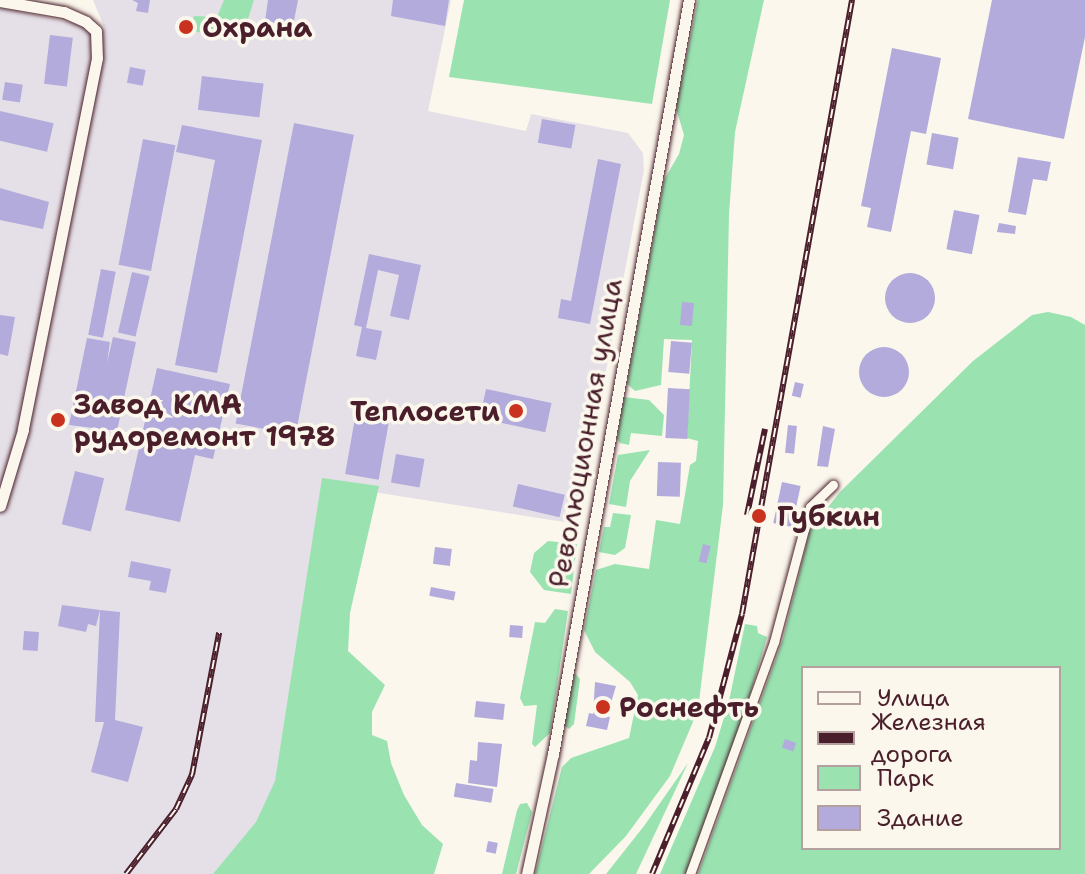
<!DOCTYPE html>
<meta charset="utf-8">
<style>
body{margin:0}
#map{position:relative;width:1085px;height:874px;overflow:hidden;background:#fbf7ec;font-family:"Shantell Sans",sans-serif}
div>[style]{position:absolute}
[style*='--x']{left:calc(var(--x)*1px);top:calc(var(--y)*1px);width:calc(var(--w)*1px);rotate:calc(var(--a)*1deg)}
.built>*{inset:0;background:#e5e0e7}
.green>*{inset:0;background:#9ae3b1}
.building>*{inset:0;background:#b2abdc;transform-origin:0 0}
.round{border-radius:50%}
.roads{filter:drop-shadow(0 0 2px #4a1f2b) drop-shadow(0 0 2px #4a1f2b)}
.minor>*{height:9px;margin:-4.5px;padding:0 4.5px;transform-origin:4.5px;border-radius:4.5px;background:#fbf7ec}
.tertiary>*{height:11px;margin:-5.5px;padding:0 5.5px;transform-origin:5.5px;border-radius:5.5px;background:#fbf7ec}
.rail>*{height:6px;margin-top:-3px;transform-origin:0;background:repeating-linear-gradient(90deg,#fbf7ec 0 9px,#4a1f2b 0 18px);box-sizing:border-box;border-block:2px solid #4a1f2b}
.dots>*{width:22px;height:22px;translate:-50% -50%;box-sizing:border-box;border:4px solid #fbf7ec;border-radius:50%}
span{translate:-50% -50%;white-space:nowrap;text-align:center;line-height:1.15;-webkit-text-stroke:7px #fbf7ec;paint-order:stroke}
.poi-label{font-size:28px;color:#4a1f2b;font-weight:700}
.left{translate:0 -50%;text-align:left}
.right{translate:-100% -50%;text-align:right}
.street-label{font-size:28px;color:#4a1f2b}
.legend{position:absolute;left:801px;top:666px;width:260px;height:184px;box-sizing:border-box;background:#fbf7ec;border:2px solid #b4a19f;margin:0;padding:10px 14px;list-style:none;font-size:24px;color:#4a1f2b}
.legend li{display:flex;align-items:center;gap:16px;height:40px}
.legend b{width:40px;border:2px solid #b4a19f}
</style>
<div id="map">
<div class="built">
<div style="clip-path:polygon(93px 0,451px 0,428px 111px,526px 131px,531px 114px,628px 133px,643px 153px,644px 170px,577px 524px,335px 486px,293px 746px,266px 816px,217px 874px,0 874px,0 8px,105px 29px)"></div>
</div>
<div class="green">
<div style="clip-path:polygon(224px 0,254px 0,248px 19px,221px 35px,190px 31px,194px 16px,217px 17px)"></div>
<div style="clip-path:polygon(464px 0,670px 0,652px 104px,449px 77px)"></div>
<div style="clip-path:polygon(698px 0,764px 0,735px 132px,729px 214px,723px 505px,698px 710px,670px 776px,626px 836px,589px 874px,535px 874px,562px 767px,571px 758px,629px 738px,638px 695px,630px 682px,595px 652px,584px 630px,596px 570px,615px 564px,649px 569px,656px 520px,680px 524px,690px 465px,696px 461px,698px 441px,687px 438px,692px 340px,664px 339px,661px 385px,635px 391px,627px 384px,664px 180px,679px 154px,684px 135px,676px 108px)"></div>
<div style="clip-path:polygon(evenodd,1048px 312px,1071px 317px,1085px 325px,1085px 874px,698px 874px,783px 639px,810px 530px,840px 492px,973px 361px,1032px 315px,1048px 312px,803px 668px,1059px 668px,1059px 848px,803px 848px,803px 668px)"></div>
<div style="clip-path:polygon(624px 397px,649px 400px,664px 415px,662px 436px,631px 433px,629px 445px,620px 443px,617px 439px)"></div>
<div style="clip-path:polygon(650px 450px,630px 481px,626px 507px,609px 504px,618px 455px)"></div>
<div style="clip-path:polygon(322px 478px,379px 486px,350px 613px,348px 651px,385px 685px,372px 712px,372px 735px,387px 741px,391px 763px,404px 795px,422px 825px,443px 844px,434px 874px,213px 874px,256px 822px,275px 781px)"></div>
<div style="clip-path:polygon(613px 513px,631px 515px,625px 548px,615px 555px,599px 552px,604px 527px,610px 527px)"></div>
<div style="clip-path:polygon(548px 541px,577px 544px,571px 594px,544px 590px,530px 572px,534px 553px)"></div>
<div style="clip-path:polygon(555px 609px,568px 611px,550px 733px,535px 747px,532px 744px,537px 705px,524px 706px,520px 698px,535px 622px,545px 623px)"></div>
<div style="clip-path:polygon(745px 624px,757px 626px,758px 633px,767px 637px,744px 715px,686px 874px,660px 874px,715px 747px,729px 701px)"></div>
<div style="clip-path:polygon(575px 673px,580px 679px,574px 724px,569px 729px,564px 725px)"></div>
<div style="clip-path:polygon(688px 763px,636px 874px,606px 874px,644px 826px)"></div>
<div style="clip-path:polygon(527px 803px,532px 812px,516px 874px,502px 874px,517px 810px,520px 804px)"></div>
</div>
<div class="building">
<div style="clip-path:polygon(132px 0,150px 0,148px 13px,136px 11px,138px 3px)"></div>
<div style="clip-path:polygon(268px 0,298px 0,293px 26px,265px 21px)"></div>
<div style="clip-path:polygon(393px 0,449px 0,445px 26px,391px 16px)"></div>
<div style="clip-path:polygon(992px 0,1085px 0,1085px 37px,1064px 139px,968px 119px)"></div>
<div style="left:50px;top:35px;width:23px;height:49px;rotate:7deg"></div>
<div style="clip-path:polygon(892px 48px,941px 58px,926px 134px,911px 131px,891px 232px,867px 227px,871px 208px,861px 206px)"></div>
<div style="left:130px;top:67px;width:16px;height:16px;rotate:11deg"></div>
<div style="left:202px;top:76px;width:62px;height:34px;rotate:7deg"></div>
<div style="left:5px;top:82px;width:18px;height:18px;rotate:9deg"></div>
<div style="left:0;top:111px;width:55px;height:29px;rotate:13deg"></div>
<div style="left:542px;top:119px;width:34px;height:24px;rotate:10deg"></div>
<div style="left:294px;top:123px;width:61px;height:306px;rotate:11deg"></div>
<div style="clip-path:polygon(182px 125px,262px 140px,217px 373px,175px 365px,215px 160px,176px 152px)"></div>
<div style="left:932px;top:133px;width:27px;height:32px;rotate:10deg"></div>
<div style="left:143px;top:139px;width:33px;height:128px;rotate:11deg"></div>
<div style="clip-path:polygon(1018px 157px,1051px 162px,1047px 181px,1033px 179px,1026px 215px,1008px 212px)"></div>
<div style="clip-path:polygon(598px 159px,621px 164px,590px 324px,558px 318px,561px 299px,571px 301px)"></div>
<div style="clip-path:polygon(0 188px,49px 202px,43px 229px,0 220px)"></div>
<div style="left:954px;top:210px;width:26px;height:40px;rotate:11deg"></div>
<div style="clip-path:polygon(999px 223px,1016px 226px,1015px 234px,997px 232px)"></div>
<div style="clip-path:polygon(369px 254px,421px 265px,409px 320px,390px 316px,399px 275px,378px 270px,366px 328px,382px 331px,376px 360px,356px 356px,362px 327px,354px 325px)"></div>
<div style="left:101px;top:269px;width:15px;height:67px;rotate:11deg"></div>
<div style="left:132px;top:272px;width:18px;height:62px;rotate:13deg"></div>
<div class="round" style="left:885px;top:273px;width:50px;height:50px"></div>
<div style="left:682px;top:302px;width:12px;height:23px;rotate:5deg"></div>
<div style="clip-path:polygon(0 315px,15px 317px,8px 356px,0 354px)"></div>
<div style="clip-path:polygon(113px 337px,136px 342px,117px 431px,69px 425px,87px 338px,110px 342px,107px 363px)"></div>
<div style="left:671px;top:341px;width:21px;height:31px;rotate:5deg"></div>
<div class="round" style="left:859px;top:347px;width:50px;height:50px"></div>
<div style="clip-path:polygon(157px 368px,230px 384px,213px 459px,195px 455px,180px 522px,125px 510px)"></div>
<div style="left:795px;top:382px;width:9px;height:14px;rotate:13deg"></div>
<div style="left:668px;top:388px;width:22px;height:50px;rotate:3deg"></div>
<div style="left:486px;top:389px;width:67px;height:30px;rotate:12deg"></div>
<div style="left:358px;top:401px;width:34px;height:74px;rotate:10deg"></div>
<div style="left:788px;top:425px;width:9px;height:28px;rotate:6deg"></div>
<div style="clip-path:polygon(823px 426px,835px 429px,828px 467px,817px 466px)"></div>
<div style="left:396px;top:454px;width:29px;height:29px;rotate:10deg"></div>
<div style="left:658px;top:462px;width:23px;height:34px;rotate:2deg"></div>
<div style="left:75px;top:471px;width:30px;height:55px;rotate:14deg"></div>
<div style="left:782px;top:482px;width:19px;height:42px;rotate:12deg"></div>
<div style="left:518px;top:484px;width:48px;height:23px;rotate:13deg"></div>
<div style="left:703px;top:544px;width:8px;height:18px;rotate:14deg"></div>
<div style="left:435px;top:547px;width:17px;height:17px;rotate:7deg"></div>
<div style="clip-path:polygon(131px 561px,171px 569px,166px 593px,149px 590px,151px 581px,128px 577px)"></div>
<div style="left:431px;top:587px;width:25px;height:9px;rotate:11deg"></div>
<div style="clip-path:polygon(62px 605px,100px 610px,96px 626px,88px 624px,86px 632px,58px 626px)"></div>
<div style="clip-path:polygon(100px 610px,120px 612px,115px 720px,143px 727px,128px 782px,91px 772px,104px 722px,95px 722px)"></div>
<div style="left:510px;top:625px;width:13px;height:12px;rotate:4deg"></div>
<div style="left:24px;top:631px;width:15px;height:19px;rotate:4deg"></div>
<div style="clip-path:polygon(595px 682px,616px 686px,607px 716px,610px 717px,607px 730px,586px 726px,589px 713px,593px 714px)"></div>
<div style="left:476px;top:701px;width:29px;height:16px;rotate:6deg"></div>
<div style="left:785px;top:739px;width:12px;height:9px;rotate:20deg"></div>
<div style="clip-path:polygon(478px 742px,502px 744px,497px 787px,468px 783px,470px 760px,477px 761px)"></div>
<div style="left:456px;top:783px;width:38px;height:14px;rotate:9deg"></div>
<div style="left:488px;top:841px;width:10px;height:11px;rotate:11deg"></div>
</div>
<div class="roads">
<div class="minor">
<div style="--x:690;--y:874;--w:247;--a:-70.1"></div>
<div style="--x:774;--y:642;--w:140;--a:-75.1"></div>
<div style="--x:810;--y:507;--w:32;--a:-44"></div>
</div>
<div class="tertiary">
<div style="--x:0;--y:1;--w:65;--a:9.8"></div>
<div style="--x:64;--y:12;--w:24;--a:24"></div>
<div style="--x:86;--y:22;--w:13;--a:42"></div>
<div style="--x:96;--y:31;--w:27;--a:88"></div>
<div style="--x:97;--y:58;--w:379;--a:101.3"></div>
<div style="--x:23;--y:430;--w:79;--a:106.8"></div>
<div style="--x:527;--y:874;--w:123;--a:-77.8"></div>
<div style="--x:553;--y:754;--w:766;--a:-79.78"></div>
</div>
</div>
<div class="rail">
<div style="--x:747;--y:515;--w:88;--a:-78.2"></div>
<div style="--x:126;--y:874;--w:82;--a:-52.4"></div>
<div style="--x:176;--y:809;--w:38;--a:-65"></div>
<div style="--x:192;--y:775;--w:145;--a:-79.2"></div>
<div style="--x:652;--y:874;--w:147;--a:-67.3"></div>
<div style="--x:709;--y:738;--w:128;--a:-75.1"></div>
<div style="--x:742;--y:614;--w:624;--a:-79.84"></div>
</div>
<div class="dots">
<div style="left:186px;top:27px;background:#c8321e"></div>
<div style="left:516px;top:411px;background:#c8321e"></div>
<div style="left:58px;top:420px;background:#c8321e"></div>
<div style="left:759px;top:516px;background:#c8321e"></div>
<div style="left:603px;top:707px;background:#c8321e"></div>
</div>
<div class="poi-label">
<span class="left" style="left:202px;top:27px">Охрана</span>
<span class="left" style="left:74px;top:420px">Завод КМА<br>рудоремонт 1978</span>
<span class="right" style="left:500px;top:411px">Теплосети</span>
<span class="left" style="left:777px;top:516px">Губкин</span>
<span class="left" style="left:619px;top:707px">Роснефть</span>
</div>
<div class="street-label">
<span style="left:585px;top:433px;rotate:-80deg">Революционная улица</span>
</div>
<ul class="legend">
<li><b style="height:10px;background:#fbf7ec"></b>Улица</li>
<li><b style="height:10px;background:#4a1f2b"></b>Железная дорога</li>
<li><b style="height:22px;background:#9ae3b1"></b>Парк</li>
<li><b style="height:22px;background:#b2abdc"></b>Здание</li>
</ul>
</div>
